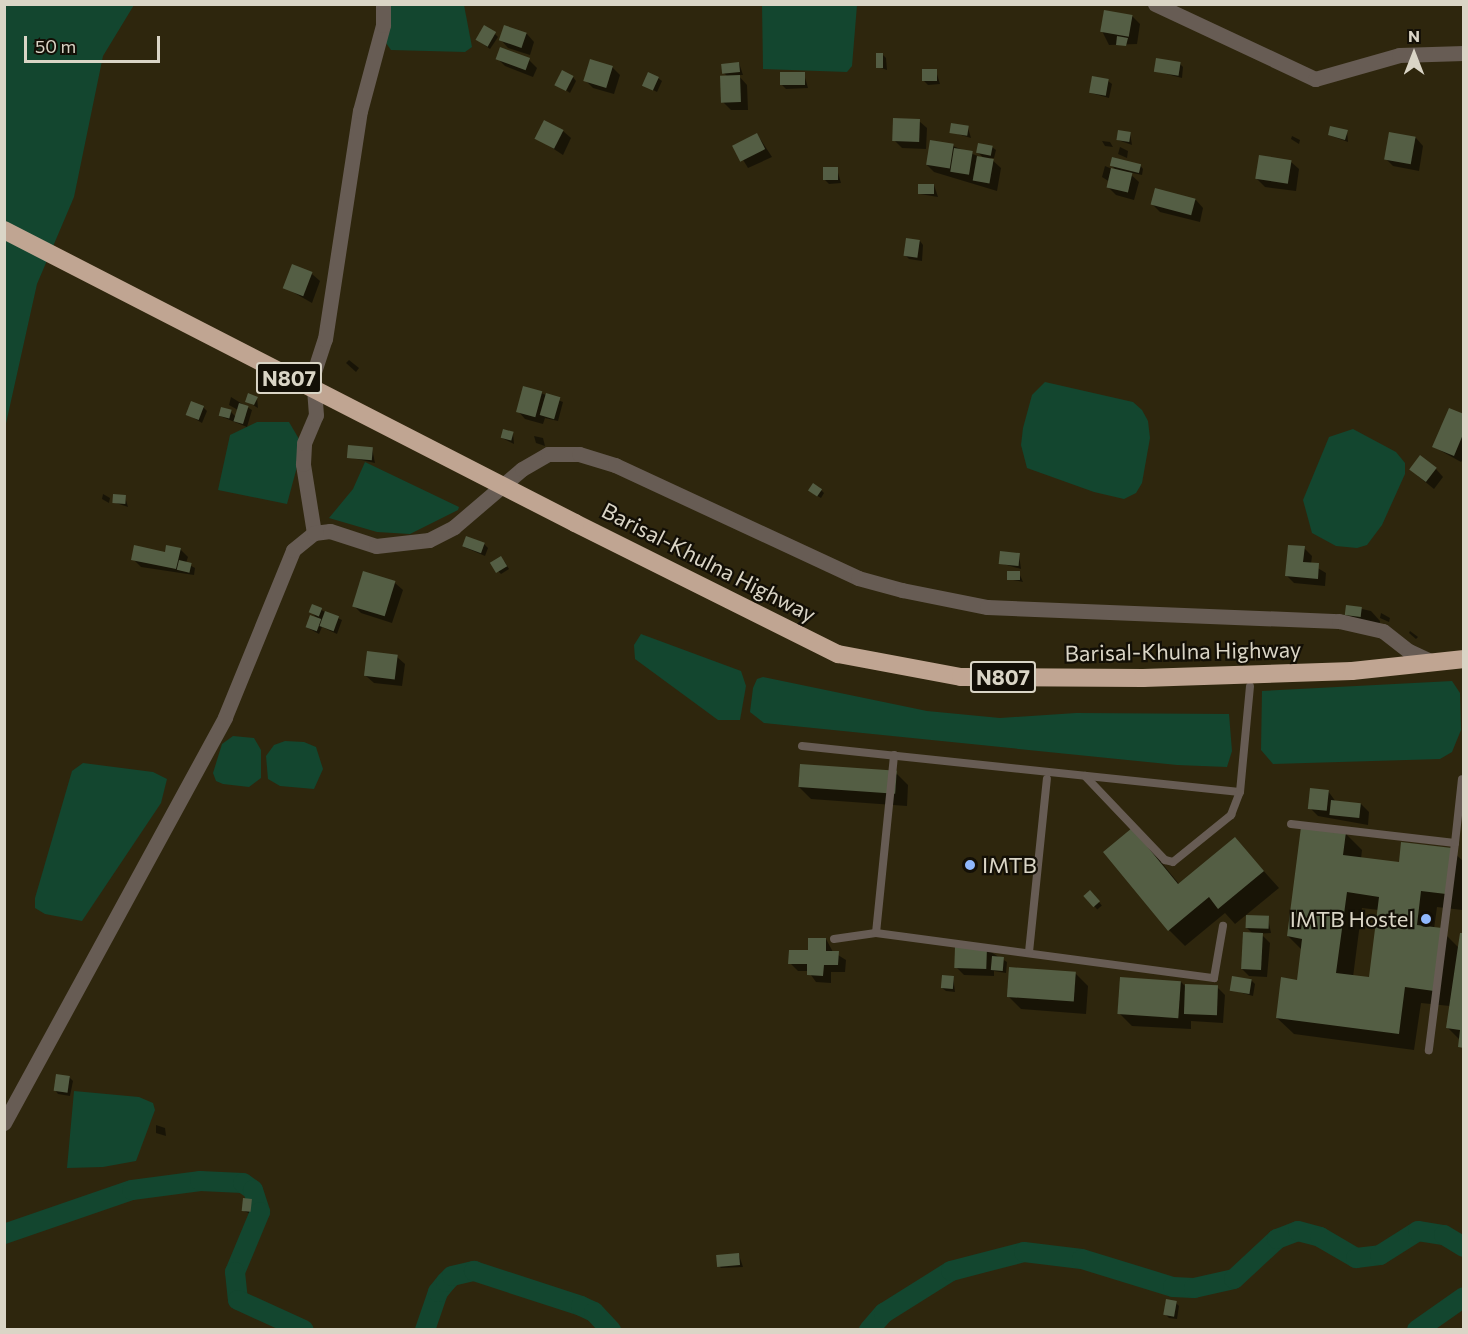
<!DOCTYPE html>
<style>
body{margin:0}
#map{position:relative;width:1468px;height:1334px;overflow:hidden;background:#2e260d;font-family:Commissioner,sans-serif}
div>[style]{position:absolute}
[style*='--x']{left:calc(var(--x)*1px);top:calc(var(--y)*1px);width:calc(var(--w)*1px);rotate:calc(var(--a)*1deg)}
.water>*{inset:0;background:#13462f}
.shadow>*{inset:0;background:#0007;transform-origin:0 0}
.canal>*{height:20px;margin:-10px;padding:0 10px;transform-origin:10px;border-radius:10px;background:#13462f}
.building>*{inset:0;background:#545e44;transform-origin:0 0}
.lane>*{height:8px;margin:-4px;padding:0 4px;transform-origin:4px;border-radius:4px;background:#675c54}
.street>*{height:15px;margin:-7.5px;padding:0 7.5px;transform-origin:7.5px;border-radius:7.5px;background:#675c54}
.highway>*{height:18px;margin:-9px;padding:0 9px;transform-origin:9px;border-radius:9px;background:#c0a592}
.highway-bridge>*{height:18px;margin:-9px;padding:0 9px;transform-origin:9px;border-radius:9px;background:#c0a592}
.dots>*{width:16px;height:16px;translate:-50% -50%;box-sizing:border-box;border:3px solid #130f06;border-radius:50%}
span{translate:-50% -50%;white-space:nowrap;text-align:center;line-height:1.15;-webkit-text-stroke:4.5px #130f06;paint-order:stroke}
.shield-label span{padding:2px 4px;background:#130f06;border:2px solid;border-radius:4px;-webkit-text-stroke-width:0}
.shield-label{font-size:21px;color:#dad5c6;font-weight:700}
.street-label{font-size:22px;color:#dad5c6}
.poi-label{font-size:22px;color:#dad5c6}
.left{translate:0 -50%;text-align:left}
.right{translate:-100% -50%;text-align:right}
.frame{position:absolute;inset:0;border:6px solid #dad5c6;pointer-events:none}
.north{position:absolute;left:1384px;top:24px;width:60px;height:60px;-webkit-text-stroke:4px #130f06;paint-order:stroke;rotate:0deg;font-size:16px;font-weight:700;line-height:24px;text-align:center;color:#dad5c6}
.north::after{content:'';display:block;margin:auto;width:21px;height:27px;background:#dad5c6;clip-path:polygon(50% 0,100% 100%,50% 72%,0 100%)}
.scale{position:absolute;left:24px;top:36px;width:136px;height:27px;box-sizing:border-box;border:3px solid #dad5c6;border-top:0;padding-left:8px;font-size:18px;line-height:21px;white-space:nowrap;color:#dad5c6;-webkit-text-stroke:4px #130f06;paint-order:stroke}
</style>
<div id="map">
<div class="water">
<div style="clip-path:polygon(5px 5px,134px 5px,103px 56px,74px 197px,37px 284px,5px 428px)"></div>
<div style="clip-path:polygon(386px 5px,464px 5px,472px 47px,465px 52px,391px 50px,386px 43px)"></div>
<div style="clip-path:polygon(762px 5px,857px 5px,852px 66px,847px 72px,763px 69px)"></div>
<div style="clip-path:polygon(1045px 382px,1133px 402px,1142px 410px,1148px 421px,1150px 438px,1142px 483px,1136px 493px,1124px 499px,1094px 492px,1027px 468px,1021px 445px,1023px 428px,1032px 395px)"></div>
<div style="clip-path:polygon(257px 422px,289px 422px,299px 439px,301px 452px,287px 504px,218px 490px,230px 435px)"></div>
<div style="clip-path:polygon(1353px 429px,1396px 452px,1405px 463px,1405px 474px,1382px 525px,1367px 545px,1357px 548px,1336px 546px,1312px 533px,1303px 500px,1329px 437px)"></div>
<div style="clip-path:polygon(365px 462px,459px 507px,458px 510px,410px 534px,377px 532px,329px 518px,353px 489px)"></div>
<div style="clip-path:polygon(641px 634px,741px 671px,746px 686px,740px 720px,718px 720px,635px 659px,634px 645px)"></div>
<div style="clip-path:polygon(763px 677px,927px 711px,1000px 718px,1076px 713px,1229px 714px,1232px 751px,1227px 767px,1177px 765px,764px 723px,750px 712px,753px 688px,757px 679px)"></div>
<div style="clip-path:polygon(1452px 681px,1460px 693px,1461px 730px,1452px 752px,1440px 759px,1273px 764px,1261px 750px,1262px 691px)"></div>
<div style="clip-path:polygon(233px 736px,254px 738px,261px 750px,261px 778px,249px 787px,223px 784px,216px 781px,213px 773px,222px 744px)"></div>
<div style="clip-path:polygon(285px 741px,304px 742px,316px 747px,323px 769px,314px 789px,280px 786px,268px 779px,266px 756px,274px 745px)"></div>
<div style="clip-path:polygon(83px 763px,153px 772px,167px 779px,161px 803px,82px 921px,45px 914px,35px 908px,35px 898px,72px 771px)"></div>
<div style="clip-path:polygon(74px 1091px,139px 1097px,153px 1103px,155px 1110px,136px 1161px,103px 1167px,67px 1168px)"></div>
</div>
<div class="shadow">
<div style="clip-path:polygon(1132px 16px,1140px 24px,1137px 44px,1109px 45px,1102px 31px)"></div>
<div style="clip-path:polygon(495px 34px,498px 37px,490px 49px,480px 42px)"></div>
<div style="clip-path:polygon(527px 34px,534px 42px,530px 55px,508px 48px,501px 40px)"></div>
<div style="clip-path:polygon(883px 55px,886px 58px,887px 70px,878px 67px)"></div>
<div style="clip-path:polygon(498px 59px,529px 60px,537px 68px,533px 77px,505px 66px)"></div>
<div style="clip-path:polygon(739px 63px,743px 75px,738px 75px,747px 85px,748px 110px,731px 110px,723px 102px,728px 77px,723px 72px)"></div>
<div style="clip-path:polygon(1180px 64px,1183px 67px,1182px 78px,1155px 71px)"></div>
<div style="clip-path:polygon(612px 67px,620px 75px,614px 94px,593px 88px,585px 80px)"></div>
<div style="clip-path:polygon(936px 71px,940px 84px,928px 85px,924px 81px)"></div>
<div style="clip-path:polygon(804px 74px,808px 88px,786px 89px,782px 85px)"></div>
<div style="clip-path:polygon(573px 77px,576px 81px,570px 93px,557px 84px)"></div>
<div style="clip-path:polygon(658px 78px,662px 81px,657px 92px,644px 85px)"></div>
<div style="clip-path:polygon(1108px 81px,1112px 84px,1109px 98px,1091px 93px)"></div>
<div style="clip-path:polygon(919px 121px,927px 128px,926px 149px,902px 148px,894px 140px)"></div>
<div style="clip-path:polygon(968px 128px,971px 138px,951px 132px)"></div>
<div style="clip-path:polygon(563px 131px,571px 138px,563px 155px,537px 138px)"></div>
<div style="clip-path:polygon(1347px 131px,1348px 142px,1329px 135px)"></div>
<div style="clip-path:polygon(1130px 133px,1132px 145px,1118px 140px)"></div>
<div style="clip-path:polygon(757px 134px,772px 157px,748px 168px,734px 145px)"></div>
<div style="clip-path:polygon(1292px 136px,1300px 140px,1299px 144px,1291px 139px)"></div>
<div style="clip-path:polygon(1416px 138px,1423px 146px,1419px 171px,1393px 166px,1385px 158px)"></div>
<div style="clip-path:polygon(1102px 141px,1110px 142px,1113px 147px,1105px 146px)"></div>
<div style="clip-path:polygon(953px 146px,985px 159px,978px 153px,992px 147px,996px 150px,994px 158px,990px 158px,1001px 168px,997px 191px,934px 172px,926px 164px)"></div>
<div style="clip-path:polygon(1120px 147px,1128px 151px,1127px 158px,1118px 154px)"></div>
<div style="clip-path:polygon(1291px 162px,1299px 169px,1296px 191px,1265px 187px,1257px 179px)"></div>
<div style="clip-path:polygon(1111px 165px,1140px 165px,1143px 169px,1142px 175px,1128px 172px,1139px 182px,1134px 200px,1116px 195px,1108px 187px,1110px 182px,1102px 177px,1105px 166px,1117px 171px)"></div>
<div style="clip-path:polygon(837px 169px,841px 183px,829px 184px,825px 180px)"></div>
<div style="clip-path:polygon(934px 185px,938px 197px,920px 194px)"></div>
<div style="clip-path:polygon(1196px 200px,1203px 208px,1200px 222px,1160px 212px,1152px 204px)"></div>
<div style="clip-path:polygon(920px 241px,923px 245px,922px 261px,909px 259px,906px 256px)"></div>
<div style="clip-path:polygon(312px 274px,320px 281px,312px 303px,284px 287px)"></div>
<div style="clip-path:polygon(349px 360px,359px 368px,356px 372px,346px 363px)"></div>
<div style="clip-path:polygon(541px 393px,563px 402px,558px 421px,545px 418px,543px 424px,525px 419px,518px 411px)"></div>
<div style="clip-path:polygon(231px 397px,252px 410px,247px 427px,220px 416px,231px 412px,236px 417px,238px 410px,229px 405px)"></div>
<div style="clip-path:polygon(257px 398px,258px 408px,246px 401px)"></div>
<div style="clip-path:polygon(203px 407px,207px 411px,202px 423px,187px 414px)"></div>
<div style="clip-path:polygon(1464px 416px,1464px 458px,1461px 462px,1434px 447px)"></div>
<div style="clip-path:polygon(513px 433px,514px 444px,502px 438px)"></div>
<div style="clip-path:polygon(534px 436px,543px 438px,545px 446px,536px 443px)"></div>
<div style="clip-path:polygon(372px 448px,375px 463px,348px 457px)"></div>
<div style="clip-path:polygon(1436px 469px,1443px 477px,1434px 489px,1418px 476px)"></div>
<div style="clip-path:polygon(821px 490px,824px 493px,821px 498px,814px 494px)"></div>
<div style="clip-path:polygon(103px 494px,110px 498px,109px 503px,102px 499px)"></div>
<div style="clip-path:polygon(125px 497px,128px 507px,113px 502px)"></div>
<div style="clip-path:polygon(484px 544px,488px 548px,485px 556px,464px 547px)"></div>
<div style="clip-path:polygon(1304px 548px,1312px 556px,1311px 564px,1326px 573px,1325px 586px,1294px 583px,1286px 575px)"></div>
<div style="clip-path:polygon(180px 549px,188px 557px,186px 563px,195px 568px,194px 575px,141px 567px,133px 559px)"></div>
<div style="clip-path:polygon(1019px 555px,1021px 569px,1000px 563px)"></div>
<div style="clip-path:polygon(504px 561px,509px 569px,501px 574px,498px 571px)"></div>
<div style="clip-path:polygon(1019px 573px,1023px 582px,1008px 579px)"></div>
<div style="clip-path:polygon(395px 583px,403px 590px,392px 623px,361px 613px,354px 606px)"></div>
<div style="clip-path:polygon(1362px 609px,1371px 611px,1380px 621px,1379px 626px,1346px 615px)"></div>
<div style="clip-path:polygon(321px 610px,342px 620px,337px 634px,322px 627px,319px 634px,306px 627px,319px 620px,311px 612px)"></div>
<div style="clip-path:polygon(1381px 613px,1390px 618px,1389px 622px,1380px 618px)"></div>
<div style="clip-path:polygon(1410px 631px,1418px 637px,1416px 639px,1409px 633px)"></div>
<div style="clip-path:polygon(397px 657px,405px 664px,402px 686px,374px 683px,366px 676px)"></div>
<div style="clip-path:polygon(896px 773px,908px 785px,907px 806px,811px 799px,799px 787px)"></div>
<div style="clip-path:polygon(1328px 791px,1336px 802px,1361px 804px,1369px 812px,1368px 825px,1318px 816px,1310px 808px)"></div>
<div style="clip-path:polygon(evenodd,1346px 834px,1362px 850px,1361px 859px,1400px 864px,1451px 850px,1464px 862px,1462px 910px,1437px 907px,1434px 929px,1441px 930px,1459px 948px,1464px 935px,1464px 1051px,1460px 1040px,1447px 1027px,1450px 1006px,1421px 1003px,1414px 1050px,1294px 1034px,1277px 1018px,1298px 981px,1302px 950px,1288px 936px,1346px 834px,1362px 908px,1379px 910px,1370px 979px,1353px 977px,1362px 908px)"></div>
<div style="clip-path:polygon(1235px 839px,1279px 888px,1235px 924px,1225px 913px,1185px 946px,1169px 930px,1148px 846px,1179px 884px)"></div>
<div style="left:1090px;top:892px;width:18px;height:6px;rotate:49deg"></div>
<div style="clip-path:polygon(1268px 918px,1271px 933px,1253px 934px,1246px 927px)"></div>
<div style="clip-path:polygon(1262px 935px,1270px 943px,1267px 977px,1249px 976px,1241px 968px)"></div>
<div style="clip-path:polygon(826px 939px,833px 952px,846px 960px,845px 972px,831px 972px,831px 983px,816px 982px,808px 971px,798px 971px,790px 963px)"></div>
<div style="clip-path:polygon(986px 949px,1007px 962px,1006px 973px,994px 971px,994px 976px,964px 975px,956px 967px)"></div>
<div style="clip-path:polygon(1076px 974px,1088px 986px,1086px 1014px,1021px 1009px,1009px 997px)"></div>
<div style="clip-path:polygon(953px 977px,955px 992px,946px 991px,942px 988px)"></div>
<div style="clip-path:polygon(1251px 980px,1255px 984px,1253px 996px,1232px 990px)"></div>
<div style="clip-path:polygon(1181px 982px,1187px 988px,1217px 987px,1225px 995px,1223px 1023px,1191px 1021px,1191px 1029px,1132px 1026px,1120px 1014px)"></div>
<div style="clip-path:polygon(69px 1077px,73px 1081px,70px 1096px,58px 1094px,55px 1090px)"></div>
<div style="clip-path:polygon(156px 1125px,165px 1128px,166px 1136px,156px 1133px)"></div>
<div style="clip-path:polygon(251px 1200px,254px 1204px,253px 1215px,244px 1211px)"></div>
<div style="clip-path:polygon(739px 1255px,743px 1267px,721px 1268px,718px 1265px)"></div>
<div style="clip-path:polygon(1176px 1303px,1179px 1306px,1177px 1319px,1169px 1318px,1165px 1314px)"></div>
</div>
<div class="canal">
<div style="--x:4;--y:1234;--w:135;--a:-19"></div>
<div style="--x:132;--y:1190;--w:69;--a:-7.5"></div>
<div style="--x:200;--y:1181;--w:43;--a:2.7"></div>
<div style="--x:243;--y:1183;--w:12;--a:35"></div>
<div style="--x:253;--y:1190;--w:23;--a:72"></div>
<div style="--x:260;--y:1212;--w:65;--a:112.6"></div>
<div style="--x:235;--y:1272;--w:28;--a:84"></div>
<div style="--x:238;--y:1300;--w:72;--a:24.4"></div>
<div style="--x:425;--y:1330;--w:40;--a:-71.1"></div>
<div style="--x:438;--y:1292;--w:13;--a:-51"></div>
<div style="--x:446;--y:1282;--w:8;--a:-45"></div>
<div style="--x:452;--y:1276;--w:23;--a:-13"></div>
<div style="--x:474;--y:1271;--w:113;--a:18.1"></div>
<div style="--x:581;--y:1306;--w:14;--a:25"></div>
<div style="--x:594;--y:1312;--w:25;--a:47"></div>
<div style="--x:869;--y:1330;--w:23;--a:-49"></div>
<div style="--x:884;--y:1313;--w:79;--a:-32.1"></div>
<div style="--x:951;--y:1271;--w:75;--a:-14.6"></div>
<div style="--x:1024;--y:1252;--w:58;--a:6.9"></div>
<div style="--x:1082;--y:1259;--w:95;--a:17.1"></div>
<div style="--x:1173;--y:1287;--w:21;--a:3"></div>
<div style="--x:1194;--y:1288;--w:41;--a:-12.7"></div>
<div style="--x:1234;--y:1279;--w:59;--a:-42.9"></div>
<div style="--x:1277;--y:1239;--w:22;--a:-21"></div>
<div style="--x:1298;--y:1231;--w:23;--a:15"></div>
<div style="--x:1320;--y:1237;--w:42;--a:30.3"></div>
<div style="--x:1356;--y:1258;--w:24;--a:-7"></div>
<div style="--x:1380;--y:1255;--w:45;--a:-32.3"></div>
<div style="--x:1418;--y:1231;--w:26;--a:9"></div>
<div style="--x:1444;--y:1235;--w:23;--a:31"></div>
<div style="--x:1417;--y:1330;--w:57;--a:-35.1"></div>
</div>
<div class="building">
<div style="left:1104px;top:10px;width:29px;height:22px;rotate:10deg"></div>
<div style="left:484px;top:25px;width:14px;height:17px;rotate:30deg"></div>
<div style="left:504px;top:25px;width:24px;height:16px;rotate:19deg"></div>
<div style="clip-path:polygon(1117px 36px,1128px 38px,1126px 46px,1116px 45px)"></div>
<div style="left:500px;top:47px;width:32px;height:13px;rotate:20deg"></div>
<div style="left:876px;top:53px;width:7px;height:15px"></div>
<div style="left:1156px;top:58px;width:25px;height:14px;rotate:9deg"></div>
<div style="left:590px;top:59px;width:24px;height:23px;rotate:17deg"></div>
<div style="left:739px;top:62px;width:10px;height:18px;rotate:84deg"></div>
<div style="left:937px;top:69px;width:12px;height:15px;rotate:90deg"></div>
<div style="left:562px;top:70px;width:13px;height:17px;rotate:27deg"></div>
<div style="left:648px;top:72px;width:12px;height:15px;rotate:24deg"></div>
<div style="left:805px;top:72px;width:13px;height:25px;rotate:90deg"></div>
<div style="left:740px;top:75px;width:27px;height:20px;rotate:88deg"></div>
<div style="left:1092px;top:76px;width:17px;height:17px;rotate:10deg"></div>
<div style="left:893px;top:118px;width:27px;height:23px;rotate:2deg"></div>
<div style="left:544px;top:120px;width:22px;height:21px;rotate:27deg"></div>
<div style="left:951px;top:123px;width:18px;height:10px;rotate:9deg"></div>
<div style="clip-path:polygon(1330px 126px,1348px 130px,1345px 140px,1328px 135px)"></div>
<div style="left:1118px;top:130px;width:13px;height:10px;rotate:9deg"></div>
<div style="left:1389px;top:132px;width:27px;height:28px;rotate:10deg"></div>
<div style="left:757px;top:133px;width:18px;height:28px;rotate:63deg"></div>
<div style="left:930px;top:140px;width:24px;height:25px;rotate:9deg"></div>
<div style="left:978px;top:143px;width:15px;height:10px;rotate:11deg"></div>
<div style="left:954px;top:148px;width:19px;height:24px;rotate:9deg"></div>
<div style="left:1259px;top:155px;width:33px;height:24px;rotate:9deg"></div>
<div style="left:977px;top:156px;width:17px;height:25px;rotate:10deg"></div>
<div style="left:1112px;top:157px;width:30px;height:9px;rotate:14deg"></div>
<div style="left:838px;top:167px;width:13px;height:15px;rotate:90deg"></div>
<div style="left:1111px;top:168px;width:22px;height:20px;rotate:13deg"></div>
<div style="left:918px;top:184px;width:16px;height:10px"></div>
<div style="left:1155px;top:188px;width:42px;height:17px;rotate:15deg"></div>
<div style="left:906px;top:238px;width:14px;height:18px;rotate:8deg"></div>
<div style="left:292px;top:264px;width:22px;height:26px;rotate:21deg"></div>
<div style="left:523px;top:386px;width:20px;height:27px;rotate:15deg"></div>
<div style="clip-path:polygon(248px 393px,258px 397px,254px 405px,245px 402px)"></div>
<div style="left:546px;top:393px;width:15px;height:23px;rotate:16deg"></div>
<div style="left:191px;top:401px;width:14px;height:15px;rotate:21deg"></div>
<div style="left:239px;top:403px;width:10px;height:19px;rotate:17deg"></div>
<div style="left:221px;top:407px;width:11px;height:9px;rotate:15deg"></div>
<div style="clip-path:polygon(1449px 408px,1464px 414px,1464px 432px,1454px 456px,1432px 447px)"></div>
<div style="left:503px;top:429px;width:11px;height:9px;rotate:15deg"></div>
<div style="left:348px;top:445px;width:25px;height:13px;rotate:5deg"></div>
<div style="left:1420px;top:455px;width:21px;height:18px;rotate:37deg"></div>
<div style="left:813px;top:483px;width:11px;height:9px;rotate:34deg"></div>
<div style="left:113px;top:494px;width:13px;height:9px;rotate:4deg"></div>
<div style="left:466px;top:536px;width:20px;height:11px;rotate:20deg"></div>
<div style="clip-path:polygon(134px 545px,165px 552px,166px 545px,181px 548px,176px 569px,131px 560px)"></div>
<div style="clip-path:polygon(1288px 545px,1305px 546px,1303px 562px,1319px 563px,1318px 579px,1285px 576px)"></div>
<div style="left:1000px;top:551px;width:20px;height:13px;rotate:6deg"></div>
<div style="left:501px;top:556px;width:12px;height:13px;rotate:59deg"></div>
<div style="left:179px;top:560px;width:13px;height:10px;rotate:13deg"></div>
<div style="left:363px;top:571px;width:34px;height:37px;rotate:17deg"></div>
<div style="left:1007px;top:571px;width:13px;height:9px"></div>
<div style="left:312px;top:604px;width:11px;height:9px;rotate:22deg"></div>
<div style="left:1346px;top:605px;width:16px;height:10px;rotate:7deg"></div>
<div style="left:325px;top:611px;width:15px;height:16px;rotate:20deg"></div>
<div style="left:310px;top:615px;width:12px;height:13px;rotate:20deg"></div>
<div style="left:367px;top:651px;width:31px;height:25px;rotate:7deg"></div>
<div style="left:800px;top:764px;width:97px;height:23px;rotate:4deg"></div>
<div style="left:1310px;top:788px;width:19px;height:21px;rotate:6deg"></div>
<div style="left:1331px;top:800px;width:30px;height:15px;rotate:6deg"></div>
<div style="clip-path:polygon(evenodd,1301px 827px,1346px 832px,1343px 855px,1399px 862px,1401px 842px,1452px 848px,1446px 894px,1421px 891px,1417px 925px,1442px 928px,1434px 991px,1405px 987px,1399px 1034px,1276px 1018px,1281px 977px,1297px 980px,1302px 939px,1287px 936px,1301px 827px,1347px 892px,1379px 897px,1369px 977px,1336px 973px,1347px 892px)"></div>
<div style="clip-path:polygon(1132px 828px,1178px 884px,1235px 837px,1264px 871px,1218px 909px,1209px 897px,1168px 931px,1103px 852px)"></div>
<div style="left:1090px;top:890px;width:15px;height:9px;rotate:48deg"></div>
<div style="left:1246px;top:915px;width:23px;height:13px;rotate:2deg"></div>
<div style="left:1243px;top:932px;width:20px;height:37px;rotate:3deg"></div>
<div style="clip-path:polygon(1460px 933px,1464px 933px,1464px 1048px,1458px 1047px,1460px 1030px,1446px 1028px)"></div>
<div style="clip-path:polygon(808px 938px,826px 938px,826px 951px,839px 951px,838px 965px,824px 965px,823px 976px,807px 975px,807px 964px,788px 964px,789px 950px,808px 950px)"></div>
<div style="left:955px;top:947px;width:32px;height:21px;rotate:2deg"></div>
<div style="left:992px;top:956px;width:12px;height:14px;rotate:5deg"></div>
<div style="left:1009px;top:967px;width:67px;height:30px;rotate:4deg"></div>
<div style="left:942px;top:975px;width:12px;height:13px;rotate:5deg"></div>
<div style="left:1232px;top:976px;width:20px;height:15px;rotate:9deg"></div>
<div style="left:1120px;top:977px;width:61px;height:37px;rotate:4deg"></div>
<div style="left:1185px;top:984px;width:33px;height:30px;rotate:2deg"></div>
<div style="left:56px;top:1074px;width:14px;height:17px;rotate:8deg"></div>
<div style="left:243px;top:1198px;width:9px;height:13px;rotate:6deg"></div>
<div style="left:739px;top:1253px;width:12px;height:23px;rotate:85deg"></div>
<div style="left:1166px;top:1299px;width:11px;height:16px;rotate:10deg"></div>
</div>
<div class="lane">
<div style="--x:802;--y:746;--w:440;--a:6"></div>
<div style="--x:1240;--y:792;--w:106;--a:-84.6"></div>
<div style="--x:1085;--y:776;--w:116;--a:46.4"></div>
<div style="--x:1165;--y:860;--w:8;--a:14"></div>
<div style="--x:1173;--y:862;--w:75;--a:-39"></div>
<div style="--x:1231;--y:815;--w:25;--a:-69"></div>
<div style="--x:1291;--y:824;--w:165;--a:6.6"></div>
<div style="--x:1455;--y:843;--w:209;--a:97.2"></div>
<div style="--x:1455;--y:843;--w:64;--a:-83.8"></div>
<div style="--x:876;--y:933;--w:179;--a:-84.2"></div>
<div style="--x:834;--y:939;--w:42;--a:-8.1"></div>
<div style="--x:876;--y:933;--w:341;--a:7.6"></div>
<div style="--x:1214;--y:978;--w:53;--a:-80.2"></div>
<div style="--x:1029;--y:952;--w:174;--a:-84.1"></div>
</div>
<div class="street">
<div style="--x:1155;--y:4;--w:177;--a:25.1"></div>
<div style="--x:1315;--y:79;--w:87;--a:-15.9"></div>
<div style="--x:1399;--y:55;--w:65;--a:-1.8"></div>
<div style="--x:314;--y:533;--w:70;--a:-99.1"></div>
<div style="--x:303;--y:464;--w:21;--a:-87"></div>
<div style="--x:304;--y:443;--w:30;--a:-67"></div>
<div style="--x:316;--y:415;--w:40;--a:-94.3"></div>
<div style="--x:313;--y:375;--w:38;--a:-72"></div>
<div style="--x:325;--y:339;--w:231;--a:-81.3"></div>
<div style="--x:360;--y:111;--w:89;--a:-75"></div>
<div style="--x:383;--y:25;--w:21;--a:-90"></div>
<div style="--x:4;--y:1123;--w:462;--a:-61.4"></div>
<div style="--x:225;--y:717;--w:180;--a:-67.8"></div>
<div style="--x:293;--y:550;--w:27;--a:-39"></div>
<div style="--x:314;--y:533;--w:16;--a:-7"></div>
<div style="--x:330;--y:531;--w:48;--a:18.1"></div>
<div style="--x:376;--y:546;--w:53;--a:-6.5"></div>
<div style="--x:429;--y:540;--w:28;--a:-27"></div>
<div style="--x:454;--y:527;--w:89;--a:-40.5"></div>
<div style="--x:522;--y:469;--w:30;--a:-30"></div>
<div style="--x:548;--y:454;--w:31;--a:0"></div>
<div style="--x:579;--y:454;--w:38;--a:17"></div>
<div style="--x:615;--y:465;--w:268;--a:24.9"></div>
<div style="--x:858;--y:578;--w:46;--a:15.3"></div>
<div style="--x:902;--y:590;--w:87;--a:11.3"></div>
<div style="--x:987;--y:607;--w:352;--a:2.3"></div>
<div style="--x:1339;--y:621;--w:45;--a:12.8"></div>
<div style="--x:1383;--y:631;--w:33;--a:38"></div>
<div style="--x:1409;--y:651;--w:26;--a:25"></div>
</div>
<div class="highway">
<div style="--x:575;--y:523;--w:294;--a:26.5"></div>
<div style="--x:838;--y:654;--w:125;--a:10.6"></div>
<div style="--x:961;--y:677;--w:182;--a:0.3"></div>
<div style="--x:1143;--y:678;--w:209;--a:-1.9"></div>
<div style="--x:1352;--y:671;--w:113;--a:-6.1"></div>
</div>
<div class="highway-bridge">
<div style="--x:4;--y:230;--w:642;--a:27.16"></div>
</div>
<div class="dots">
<div style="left:970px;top:865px;background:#90b8fd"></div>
<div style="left:1426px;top:919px;background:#90b8fd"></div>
</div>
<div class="shield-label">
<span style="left:289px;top:378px">N807</span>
<span style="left:1003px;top:677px">N807</span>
</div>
<div class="street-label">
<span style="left:709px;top:562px;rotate:27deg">Barisal-Khulna Highway</span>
<span style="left:1183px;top:651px;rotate:-1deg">Barisal-Khulna Highway</span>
</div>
<div class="poi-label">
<span class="left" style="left:982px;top:865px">IMTB</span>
<span class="right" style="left:1414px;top:919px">IMTB Hostel</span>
</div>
<div class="frame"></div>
<div class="north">N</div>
<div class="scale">50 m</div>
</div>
